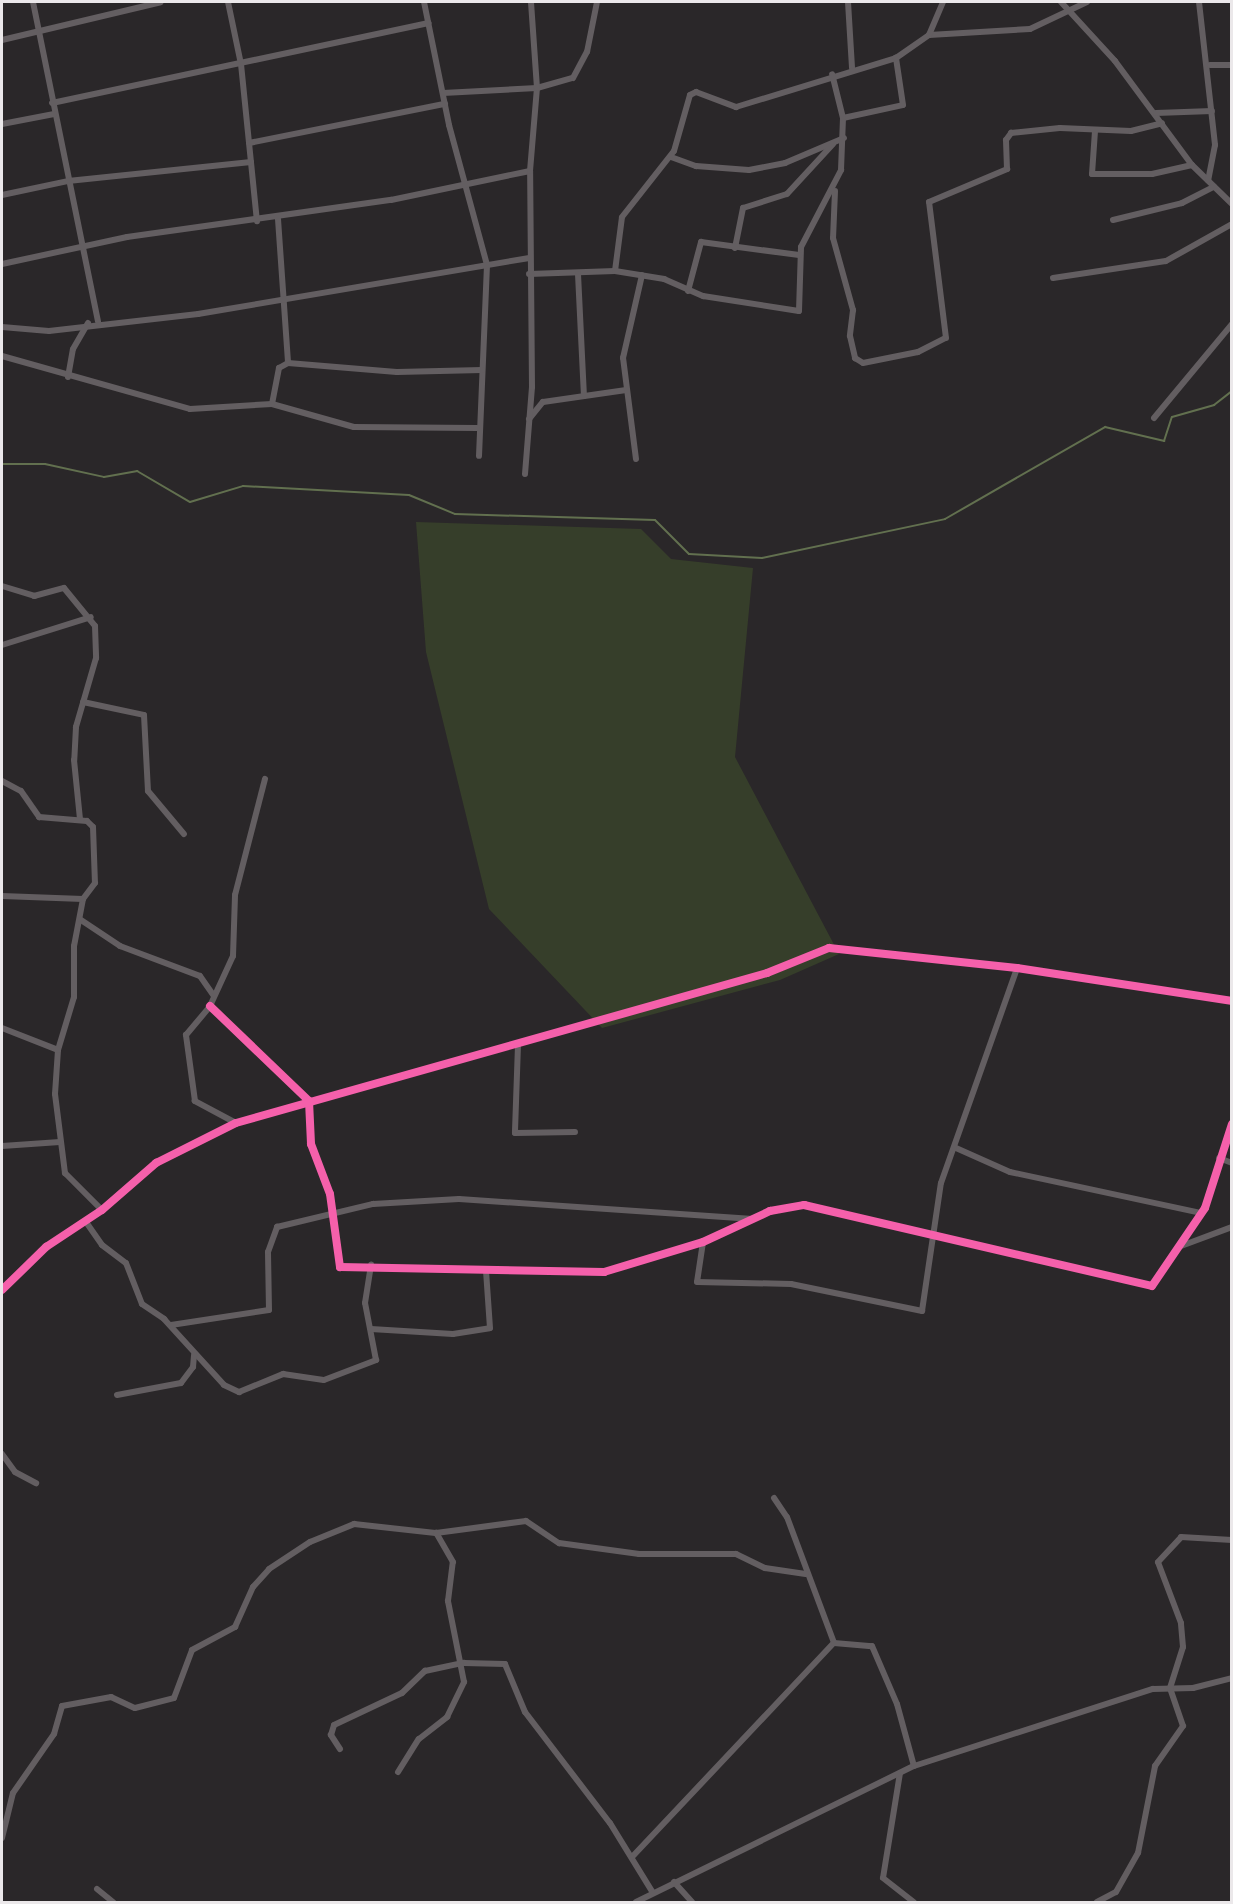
<!DOCTYPE html>
<style>
body{margin:0}
#map{position:relative;width:1233px;height:1904px;overflow:hidden;background:#2a2729;font-family:Montserrat,sans-serif}
div>[style]{position:absolute}
[style*='--x']{left:calc(var(--x)*1px);top:calc(var(--y)*1px);width:calc(var(--w)*1px);rotate:calc(var(--a)*1deg)}
.green>*{inset:0;background:#363e2a}
.stream>*{height:2px;margin:-1px;padding:0 1px;transform-origin:1px;border-radius:1px;background:#62704f}
.minor>*{height:6px;margin:-3px;padding:0 3px;transform-origin:3px;border-radius:3px;background:#635e61}
.cycleway>*{height:8px;margin:-4px;padding:0 4px;transform-origin:4px;border-radius:4px;background:#f560ab}
span{translate:-50% -50%;white-space:nowrap;text-align:center;line-height:1.15;-webkit-text-stroke:4.5px #221c1f;paint-order:stroke}
.frame{position:absolute;inset:0;border:3px solid #ebe8ea;pointer-events:none}
</style>
<div id="map">
<div class="green">
<div style="clip-path:polygon(416px 522px,641px 529px,671px 559px,753px 568px,735px 757px,839px 954px,780px 980px,602px 1028px,489px 909px,426px 652px)"></div>
</div>
<div class="stream">
<div style="--x:2;--y:464;--w:43;--a:0"></div>
<div style="--x:45;--y:464;--w:60;--a:12.4"></div>
<div style="--x:104;--y:477;--w:34;--a:-10"></div>
<div style="--x:137;--y:471;--w:61;--a:30.3"></div>
<div style="--x:190;--y:502;--w:55;--a:-16.8"></div>
<div style="--x:243;--y:486;--w:166;--a:3.1"></div>
<div style="--x:409;--y:495;--w:50;--a:22.4"></div>
<div style="--x:455;--y:514;--w:200;--a:1.7"></div>
<div style="--x:655;--y:520;--w:48;--a:45"></div>
<div style="--x:689;--y:554;--w:73;--a:3.1"></div>
<div style="--x:762;--y:558;--w:187;--a:-12"></div>
<div style="--x:945;--y:519;--w:185;--a:-29.9"></div>
<div style="--x:1105;--y:427;--w:61;--a:13.3"></div>
<div style="--x:1164;--y:441;--w:25;--a:-72"></div>
<div style="--x:1172;--y:417;--w:44;--a:-15.9"></div>
<div style="--x:1214;--y:405;--w:23;--a:-38"></div>
</div>
<div class="minor">
<div style="--x:33;--y:2;--w:326;--a:78.5"></div>
<div style="--x:228;--y:2;--w:63;--a:78.2"></div>
<div style="--x:241;--y:64;--w:158;--a:84.2"></div>
<div style="--x:424;--y:2;--w:126;--a:78.5"></div>
<div style="--x:449;--y:125;--w:145;--a:74.8"></div>
<div style="--x:487;--y:265;--w:191;--a:92.4"></div>
<div style="--x:848;--y:2;--w:66;--a:86.5"></div>
<div style="--x:1061;--y:2;--w:80;--a:47.5"></div>
<div style="--x:1115;--y:61;--w:129;--a:53.5"></div>
<div style="--x:1192;--y:165;--w:56;--a:44.3"></div>
<div style="--x:1199;--y:2;--w:144;--a:83.6"></div>
<div style="--x:1215;--y:145;--w:36;--a:101"></div>
<div style="--x:929;--y:35;--w:101;--a:-3.4"></div>
<div style="--x:1030;--y:29;--w:63;--a:-25.3"></div>
<div style="--x:2;--y:40;--w:163;--a:-13.4"></div>
<div style="--x:1210;--y:65;--w:22;--a:0"></div>
<div style="--x:443;--y:93;--w:94;--a:-3"></div>
<div style="--x:537;--y:88;--w:37;--a:-16"></div>
<div style="--x:573;--y:78;--w:30;--a:-62"></div>
<div style="--x:587;--y:52;--w:51;--a:-78.7"></div>
<div style="--x:52;--y:103;--w:385;--a:-12"></div>
<div style="--x:1156;--y:113;--w:56;--a:-2"></div>
<div style="--x:843;--y:118;--w:61;--a:-12.2"></div>
<div style="--x:903;--y:105;--w:48;--a:-98.5"></div>
<div style="--x:2;--y:124;--w:53;--a:-10.9"></div>
<div style="--x:1095;--y:131;--w:43;--a:94"></div>
<div style="--x:1092;--y:174;--w:60;--a:0"></div>
<div style="--x:1152;--y:174;--w:41;--a:-12.7"></div>
<div style="--x:249;--y:143;--w:200;--a:-11.3"></div>
<div style="--x:671;--y:157;--w:27;--a:20"></div>
<div style="--x:696;--y:166;--w:53;--a:4.3"></div>
<div style="--x:749;--y:170;--w:37;--a:-11"></div>
<div style="--x:785;--y:163;--w:64;--a:-23"></div>
<div style="--x:835;--y:191;--w:47;--a:92.4"></div>
<div style="--x:833;--y:238;--w:75;--a:74.5"></div>
<div style="--x:853;--y:310;--w:26;--a:97"></div>
<div style="--x:850;--y:336;--w:23;--a:77"></div>
<div style="--x:855;--y:358;--w:9;--a:32"></div>
<div style="--x:863;--y:363;--w:56;--a:-11.3"></div>
<div style="--x:918;--y:352;--w:31;--a:-27"></div>
<div style="--x:946;--y:338;--w:137;--a:-97.1"></div>
<div style="--x:929;--y:202;--w:85;--a:-22.9"></div>
<div style="--x:1007;--y:169;--w:29;--a:-92"></div>
<div style="--x:1006;--y:140;--w:9;--a:-54"></div>
<div style="--x:1011;--y:133;--w:49;--a:-5.8"></div>
<div style="--x:1060;--y:128;--w:71;--a:2.4"></div>
<div style="--x:1131;--y:131;--w:32;--a:-14"></div>
<div style="--x:2;--y:195;--w:67;--a:-12"></div>
<div style="--x:68;--y:181;--w:184;--a:-5.9"></div>
<div style="--x:278;--y:219;--w:144;--a:86"></div>
<div style="--x:1113;--y:220;--w:71;--a:-13.8"></div>
<div style="--x:1182;--y:203;--w:36;--a:-27"></div>
<div style="--x:735;--y:248;--w:41;--a:-78.7"></div>
<div style="--x:743;--y:208;--w:46;--a:-17.7"></div>
<div style="--x:787;--y:194;--w:68;--a:-47.4"></div>
<div style="--x:2;--y:264;--w:128;--a:-12.2"></div>
<div style="--x:127;--y:237;--w:267;--a:-8"></div>
<div style="--x:391;--y:200;--w:142;--a:-11.8"></div>
<div style="--x:615;--y:271;--w:54;--a:-82.6"></div>
<div style="--x:622;--y:217;--w:84;--a:-51.8"></div>
<div style="--x:674;--y:151;--w:58;--a:-74.1"></div>
<div style="--x:690;--y:95;--w:7;--a:-27"></div>
<div style="--x:696;--y:92;--w:43;--a:20.6"></div>
<div style="--x:736;--y:107;--w:167;--a:-17"></div>
<div style="--x:896;--y:58;--w:40;--a:-34.9"></div>
<div style="--x:929;--y:35;--w:36;--a:-67"></div>
<div style="--x:529;--y:274;--w:86;--a:-2"></div>
<div style="--x:615;--y:271;--w:50;--a:9.3"></div>
<div style="--x:664;--y:279;--w:43;--a:23.6"></div>
<div style="--x:703;--y:296;--w:97;--a:8.9"></div>
<div style="--x:799;--y:311;--w:64;--a:-88.2"></div>
<div style="--x:801;--y:247;--w:87;--a:-62.5"></div>
<div style="--x:841;--y:170;--w:52;--a:-87.8"></div>
<div style="--x:843;--y:118;--w:45;--a:-104"></div>
<div style="--x:578;--y:274;--w:122;--a:87.2"></div>
<div style="--x:1053;--y:278;--w:114;--a:-8.6"></div>
<div style="--x:1166;--y:261;--w:76;--a:-29.3"></div>
<div style="--x:688;--y:291;--w:51;--a:-75.1"></div>
<div style="--x:701;--y:242;--w:99;--a:7.6"></div>
<div style="--x:2;--y:327;--w:47;--a:4.9"></div>
<div style="--x:49;--y:331;--w:150;--a:-6.5"></div>
<div style="--x:198;--y:314;--w:336;--a:-9.6"></div>
<div style="--x:2;--y:356;--w:195;--a:15.7"></div>
<div style="--x:190;--y:409;--w:82;--a:-3.5"></div>
<div style="--x:272;--y:404;--w:85;--a:15.7"></div>
<div style="--x:354;--y:427;--w:123;--a:0.5"></div>
<div style="--x:68;--y:377;--w:28;--a:-80"></div>
<div style="--x:73;--y:349;--w:30;--a:-60"></div>
<div style="--x:272;--y:404;--w:37;--a:-79"></div>
<div style="--x:279;--y:368;--w:10;--a:-29"></div>
<div style="--x:288;--y:363;--w:109;--a:4.7"></div>
<div style="--x:397;--y:372;--w:85;--a:-1.3"></div>
<div style="--x:1154;--y:418;--w:122;--a:-50.3"></div>
<div style="--x:529;--y:419;--w:22;--a:-51"></div>
<div style="--x:543;--y:402;--w:84;--a:-8.2"></div>
<div style="--x:636;--y:459;--w:102;--a:-97.3"></div>
<div style="--x:623;--y:358;--w:85;--a:-77.1"></div>
<div style="--x:525;--y:474;--w:87;--a:-85.4"></div>
<div style="--x:532;--y:387;--w:216;--a:-90.5"></div>
<div style="--x:530;--y:171;--w:83;--a:-85.2"></div>
<div style="--x:537;--y:88;--w:86;--a:-94"></div>
<div style="--x:2;--y:586;--w:34;--a:17"></div>
<div style="--x:34;--y:596;--w:31;--a:-15"></div>
<div style="--x:64;--y:588;--w:49;--a:50.8"></div>
<div style="--x:95;--y:626;--w:32;--a:88"></div>
<div style="--x:96;--y:658;--w:72;--a:106.2"></div>
<div style="--x:76;--y:727;--w:33;--a:93"></div>
<div style="--x:74;--y:760;--w:59;--a:84.2"></div>
<div style="--x:2;--y:645;--w:93;--a:-17.5"></div>
<div style="--x:83;--y:702;--w:62;--a:12"></div>
<div style="--x:144;--y:715;--w:76;--a:87"></div>
<div style="--x:148;--y:791;--w:56;--a:50.1"></div>
<div style="--x:2;--y:781;--w:21;--a:28"></div>
<div style="--x:21;--y:791;--w:32;--a:55"></div>
<div style="--x:39;--y:817;--w:48;--a:4.8"></div>
<div style="--x:87;--y:821;--w:8;--a:45"></div>
<div style="--x:93;--y:827;--w:56;--a:88"></div>
<div style="--x:95;--y:883;--w:20;--a:127"></div>
<div style="--x:83;--y:899;--w:48;--a:100.8"></div>
<div style="--x:74;--y:946;--w:51;--a:90"></div>
<div style="--x:74;--y:997;--w:55;--a:106.8"></div>
<div style="--x:58;--y:1050;--w:44;--a:93.9"></div>
<div style="--x:55;--y:1094;--w:80;--a:82.8"></div>
<div style="--x:65;--y:1173;--w:52;--a:45"></div>
<div style="--x:2;--y:896;--w:81;--a:2.1"></div>
<div style="--x:81;--y:920;--w:47;--a:33.7"></div>
<div style="--x:120;--y:946;--w:85;--a:20.6"></div>
<div style="--x:200;--y:976;--w:24;--a:55"></div>
<div style="--x:210;--y:1006;--w:137;--a:43.8"></div>
<div style="--x:309;--y:1101;--w:43;--a:87.3"></div>
<div style="--x:311;--y:1144;--w:53;--a:69.2"></div>
<div style="--x:330;--y:1194;--w:74;--a:82.2"></div>
<div style="--x:340;--y:1267;--w:264;--a:1.1"></div>
<div style="--x:604;--y:1272;--w:103;--a:-16.9"></div>
<div style="--x:703;--y:1242;--w:74;--a:-24.8"></div>
<div style="--x:770;--y:1211;--w:35;--a:-10"></div>
<div style="--x:804;--y:1205;--w:357;--a:13.1"></div>
<div style="--x:1152;--y:1286;--w:94;--a:-55.8"></div>
<div style="--x:1205;--y:1208;--w:88;--a:-72.2"></div>
<div style="--x:2;--y:1028;--w:60;--a:21.4"></div>
<div style="--x:518;--y:1045;--w:88;--a:92"></div>
<div style="--x:515;--y:1133;--w:60;--a:-1"></div>
<div style="--x:236;--y:1123;--w:47;--a:-151.8"></div>
<div style="--x:195;--y:1101;--w:67;--a:-97.8"></div>
<div style="--x:186;--y:1035;--w:38;--a:-50"></div>
<div style="--x:210;--y:1006;--w:55;--a:-65.3"></div>
<div style="--x:233;--y:956;--w:61;--a:-88.1"></div>
<div style="--x:235;--y:895;--w:120;--a:-75.5"></div>
<div style="--x:2;--y:1146;--w:58;--a:-3.9"></div>
<div style="--x:956;--y:1148;--w:59;--a:24"></div>
<div style="--x:1010;--y:1172;--w:196;--a:12.1"></div>
<div style="--x:1219;--y:1158;--w:14;--a:21"></div>
<div style="--x:86;--y:1222;--w:28;--a:55"></div>
<div style="--x:102;--y:1245;--w:30;--a:37"></div>
<div style="--x:126;--y:1263;--w:44;--a:68.7"></div>
<div style="--x:142;--y:1304;--w:27;--a:34"></div>
<div style="--x:164;--y:1319;--w:89;--a:47.7"></div>
<div style="--x:224;--y:1385;--w:17;--a:25"></div>
<div style="--x:239;--y:1392;--w:48;--a:-22.2"></div>
<div style="--x:283;--y:1374;--w:41;--a:8.3"></div>
<div style="--x:324;--y:1380;--w:56;--a:-21"></div>
<div style="--x:376;--y:1360;--w:58;--a:-100.9"></div>
<div style="--x:365;--y:1303;--w:39;--a:-81"></div>
<div style="--x:703;--y:1242;--w:40;--a:98.5"></div>
<div style="--x:697;--y:1282;--w:94;--a:1.2"></div>
<div style="--x:791;--y:1284;--w:134;--a:11.6"></div>
<div style="--x:922;--y:1311;--w:129;--a:-81.6"></div>
<div style="--x:941;--y:1183;--w:228;--a:-70.5"></div>
<div style="--x:1181;--y:1246;--w:54;--a:-20.4"></div>
<div style="--x:2;--y:1290;--w:62;--a:-44.3"></div>
<div style="--x:46;--y:1247;--w:67;--a:-33.5"></div>
<div style="--x:102;--y:1210;--w:72;--a:-41"></div>
<div style="--x:156;--y:1163;--w:89;--a:-26.6"></div>
<div style="--x:236;--y:1123;--w:552;--a:-15.77"></div>
<div style="--x:767;--y:973;--w:67;--a:-22"></div>
<div style="--x:829;--y:948;--w:189;--a:6.1"></div>
<div style="--x:1017;--y:968;--w:218;--a:8.7"></div>
<div style="--x:171;--y:1325;--w:99;--a:-8.7"></div>
<div style="--x:269;--y:1310;--w:58;--a:-91"></div>
<div style="--x:268;--y:1252;--w:27;--a:-70"></div>
<div style="--x:277;--y:1227;--w:99;--a:-13.5"></div>
<div style="--x:373;--y:1204;--w:86;--a:-3.3"></div>
<div style="--x:459;--y:1199;--w:291;--a:3.9"></div>
<div style="--x:371;--y:1329;--w:82;--a:3.5"></div>
<div style="--x:453;--y:1334;--w:37;--a:-9"></div>
<div style="--x:490;--y:1328;--w:57;--a:-94"></div>
<div style="--x:117;--y:1395;--w:65;--a:-10.6"></div>
<div style="--x:181;--y:1383;--w:20;--a:-53"></div>
<div style="--x:193;--y:1367;--w:12;--a:-85"></div>
<div style="--x:2;--y:1454;--w:22;--a:54"></div>
<div style="--x:15;--y:1472;--w:24;--a:28"></div>
<div style="--x:774;--y:1498;--w:23;--a:56"></div>
<div style="--x:787;--y:1517;--w:134;--a:69.5"></div>
<div style="--x:340;--y:1749;--w:17;--a:-123"></div>
<div style="--x:331;--y:1735;--w:10;--a:-73"></div>
<div style="--x:334;--y:1725;--w:75;--a:-25.2"></div>
<div style="--x:402;--y:1693;--w:32;--a:-44"></div>
<div style="--x:425;--y:1671;--w:40;--a:-12"></div>
<div style="--x:464;--y:1663;--w:41;--a:1.4"></div>
<div style="--x:505;--y:1664;--w:52;--a:67.4"></div>
<div style="--x:525;--y:1712;--w:140;--a:52.6"></div>
<div style="--x:610;--y:1823;--w:82;--a:58.4"></div>
<div style="--x:398;--y:1772;--w:39;--a:-58"></div>
<div style="--x:419;--y:1739;--w:36;--a:-38"></div>
<div style="--x:447;--y:1717;--w:39;--a:-64"></div>
<div style="--x:464;--y:1682;--w:83;--a:-101.2"></div>
<div style="--x:448;--y:1601;--w:39;--a:-83"></div>
<div style="--x:453;--y:1562;--w:34;--a:-120"></div>
<div style="--x:900;--y:1773;--w:106;--a:99.2"></div>
<div style="--x:883;--y:1878;--w:39;--a:38"></div>
<div style="--x:2;--y:1838;--w:46;--a:-76.3"></div>
<div style="--x:13;--y:1793;--w:72;--a:-55.2"></div>
<div style="--x:54;--y:1734;--w:29;--a:-74"></div>
<div style="--x:62;--y:1706;--w:50;--a:-10.4"></div>
<div style="--x:111;--y:1697;--w:26;--a:25"></div>
<div style="--x:135;--y:1708;--w:40;--a:-14.4"></div>
<div style="--x:174;--y:1698;--w:51;--a:-69.4"></div>
<div style="--x:192;--y:1650;--w:49;--a:-28.1"></div>
<div style="--x:235;--y:1627;--w:44;--a:-65.8"></div>
<div style="--x:253;--y:1587;--w:24;--a:-48"></div>
<div style="--x:269;--y:1569;--w:49;--a:-33.4"></div>
<div style="--x:310;--y:1542;--w:48;--a:-22.2"></div>
<div style="--x:354;--y:1524;--w:82;--a:6.3"></div>
<div style="--x:436;--y:1533;--w:91;--a:-7.6"></div>
<div style="--x:526;--y:1521;--w:40;--a:34"></div>
<div style="--x:559;--y:1543;--w:81;--a:7.8"></div>
<div style="--x:639;--y:1554;--w:97;--a:0"></div>
<div style="--x:736;--y:1554;--w:32;--a:26"></div>
<div style="--x:765;--y:1568;--w:41;--a:8.3"></div>
<div style="--x:632;--y:1857;--w:294;--a:-46.7"></div>
<div style="--x:834;--y:1643;--w:38;--a:5"></div>
<div style="--x:872;--y:1646;--w:63;--a:66.7"></div>
<div style="--x:897;--y:1704;--w:64;--a:74.7"></div>
<div style="--x:674;--y:1882;--w:27;--a:48"></div>
<div style="--x:97;--y:1889;--w:21;--a:39"></div>
<div style="--x:636;--y:1902;--w:309;--a:-26.1"></div>
<div style="--x:914;--y:1766;--w:251;--a:-17.9"></div>
<div style="--x:1153;--y:1689;--w:40;--a:-1.4"></div>
<div style="--x:1193;--y:1688;--w:40;--a:-14.4"></div>
<div style="--x:1097;--y:1902;--w:21;--a:-28"></div>
<div style="--x:1116;--y:1892;--w:45;--a:-60.6"></div>
<div style="--x:1138;--y:1853;--w:89;--a:-78.9"></div>
<div style="--x:1155;--y:1766;--w:49;--a:-55"></div>
<div style="--x:1183;--y:1726;--w:40;--a:-108.9"></div>
<div style="--x:1170;--y:1688;--w:43;--a:-72.4"></div>
<div style="--x:1183;--y:1647;--w:24;--a:-95"></div>
<div style="--x:1181;--y:1623;--w:65;--a:-110.7"></div>
<div style="--x:1158;--y:1562;--w:34;--a:-47"></div>
<div style="--x:1181;--y:1537;--w:51;--a:3.4"></div>
</div>
<div class="cycleway">
<div style="--x:210;--y:1006;--w:137;--a:43.8"></div>
<div style="--x:309;--y:1101;--w:43;--a:87.3"></div>
<div style="--x:311;--y:1144;--w:53;--a:69.2"></div>
<div style="--x:330;--y:1194;--w:74;--a:82.2"></div>
<div style="--x:340;--y:1267;--w:264;--a:1.1"></div>
<div style="--x:604;--y:1272;--w:103;--a:-16.9"></div>
<div style="--x:703;--y:1242;--w:74;--a:-24.8"></div>
<div style="--x:770;--y:1211;--w:35;--a:-10"></div>
<div style="--x:804;--y:1205;--w:357;--a:13.1"></div>
<div style="--x:1152;--y:1286;--w:94;--a:-55.8"></div>
<div style="--x:1205;--y:1208;--w:88;--a:-72.2"></div>
<div style="--x:2;--y:1290;--w:62;--a:-44.3"></div>
<div style="--x:46;--y:1247;--w:67;--a:-33.5"></div>
<div style="--x:102;--y:1210;--w:72;--a:-41"></div>
<div style="--x:156;--y:1163;--w:89;--a:-26.6"></div>
<div style="--x:236;--y:1123;--w:552;--a:-15.77"></div>
<div style="--x:767;--y:973;--w:67;--a:-22"></div>
<div style="--x:829;--y:948;--w:189;--a:6.1"></div>
<div style="--x:1017;--y:968;--w:218;--a:8.7"></div>
</div>
<div class="frame"></div>
</div>
